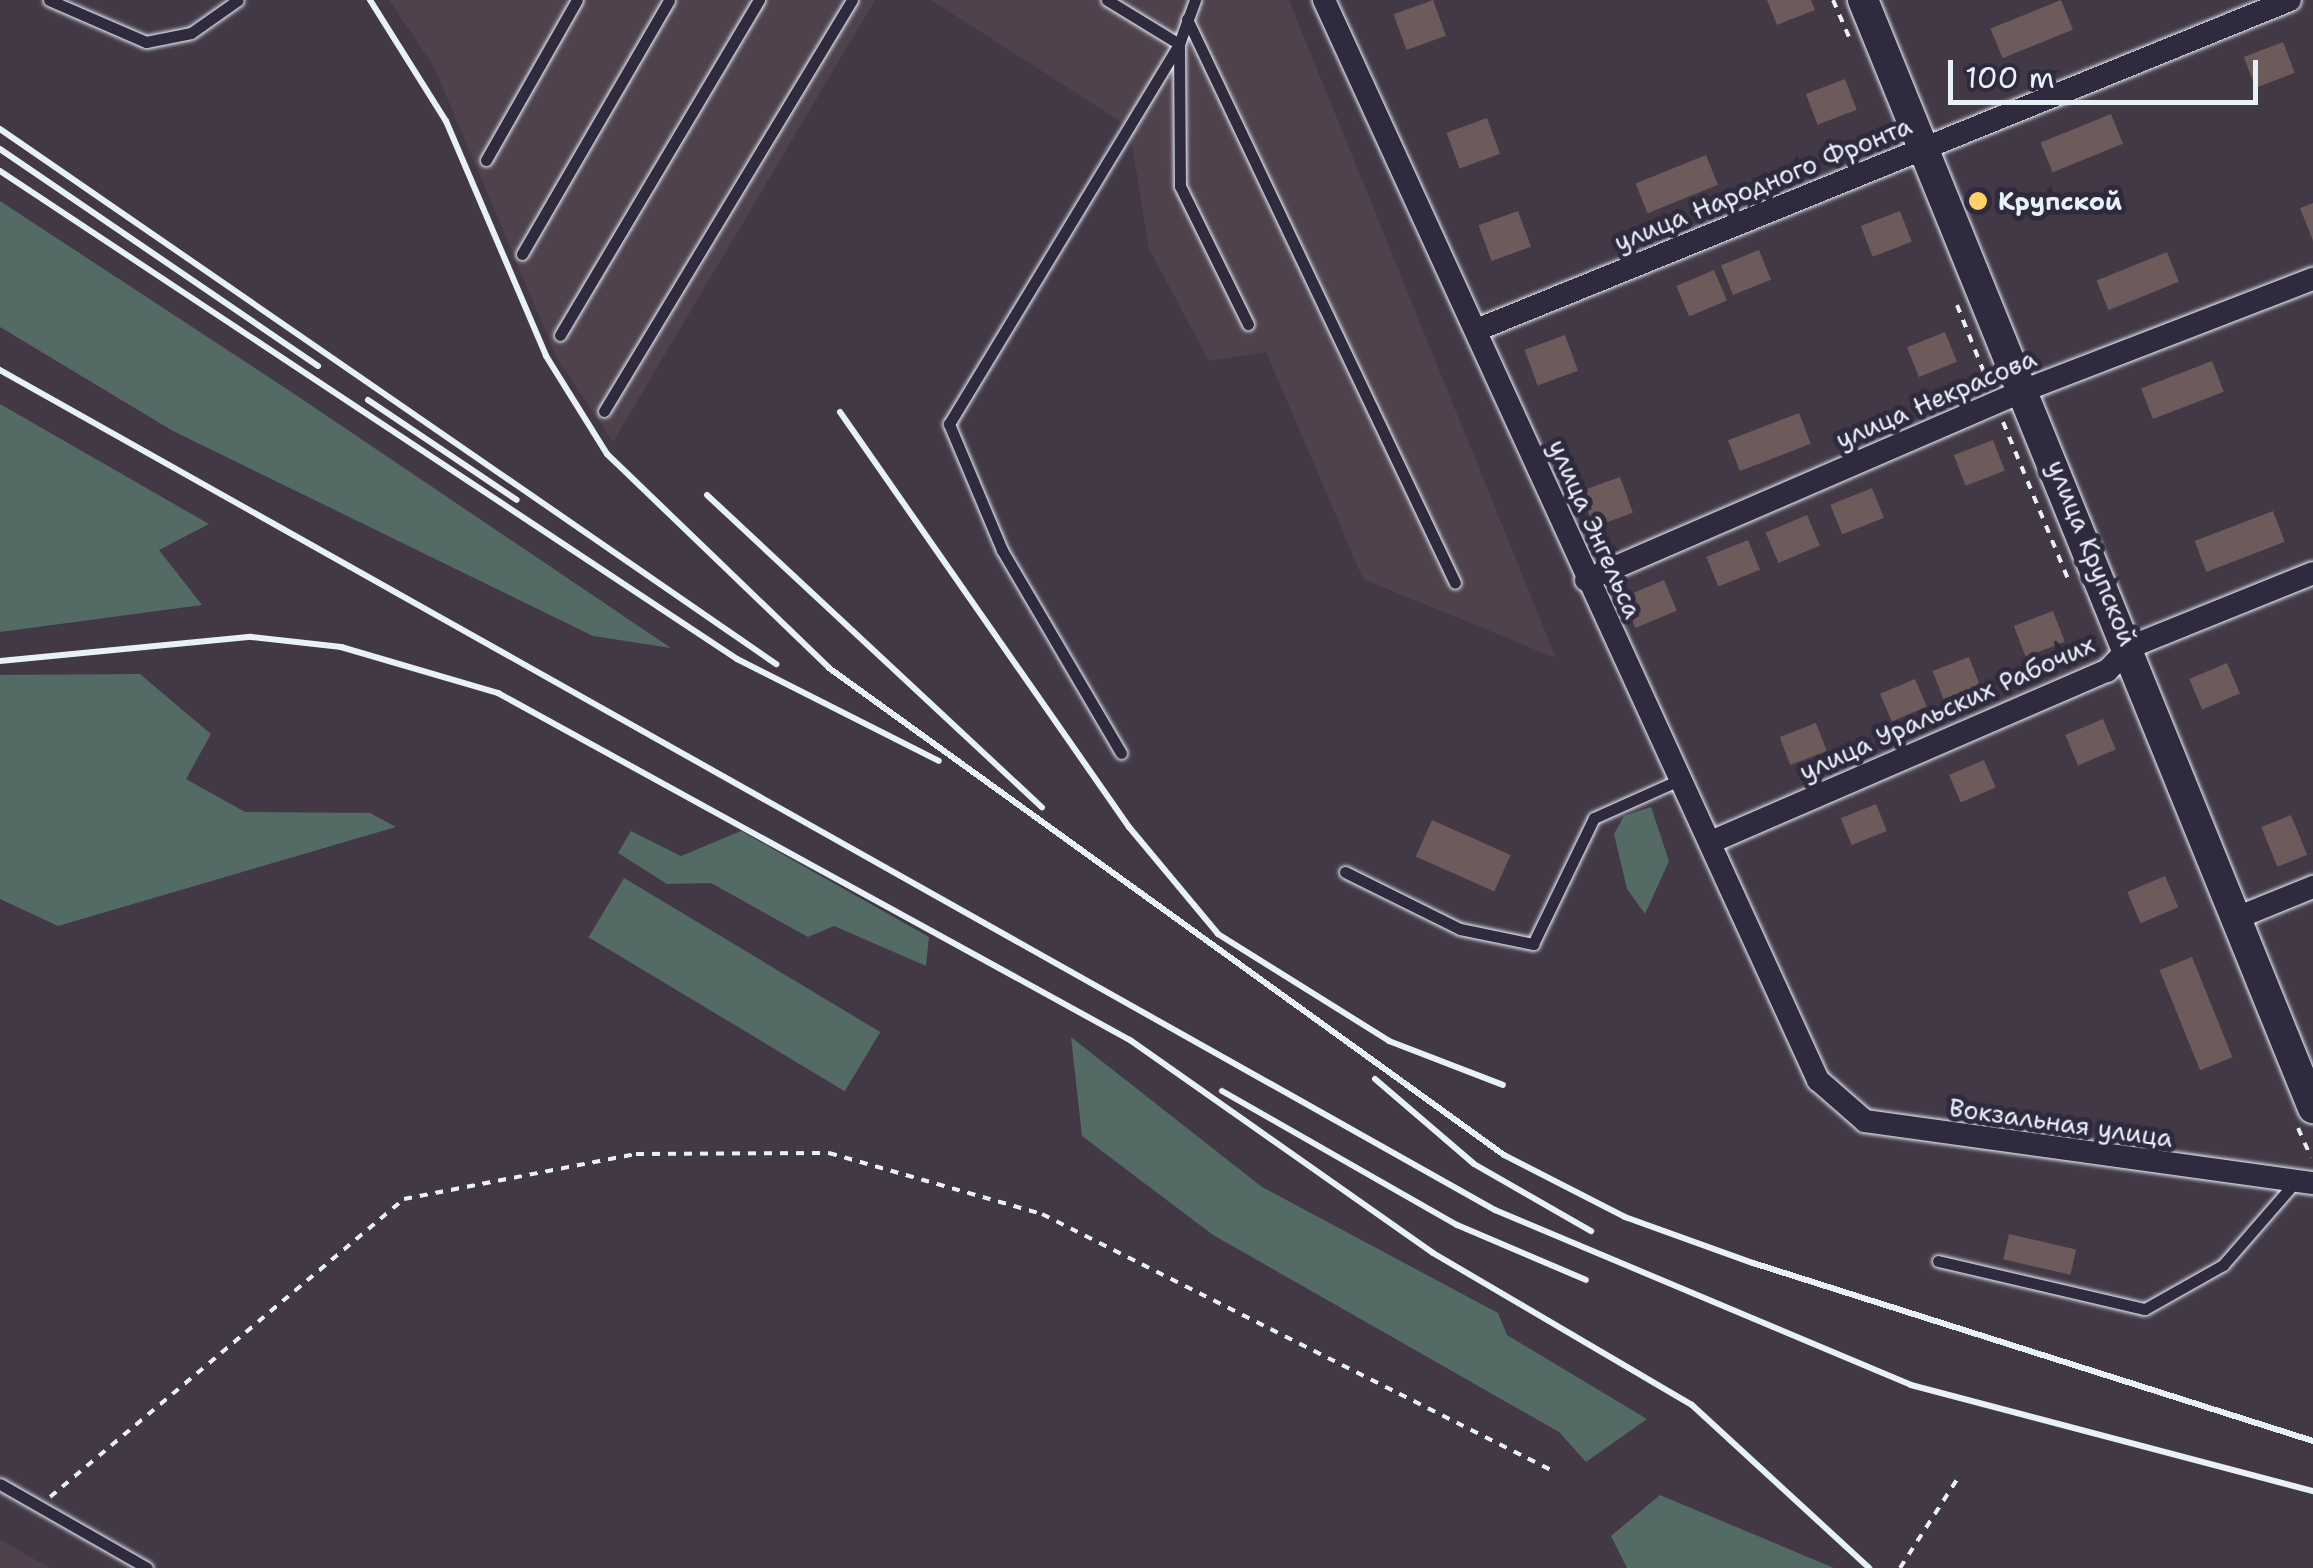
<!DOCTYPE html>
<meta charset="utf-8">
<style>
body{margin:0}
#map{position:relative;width:2313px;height:1568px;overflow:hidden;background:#423846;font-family:"Shantell Sans",sans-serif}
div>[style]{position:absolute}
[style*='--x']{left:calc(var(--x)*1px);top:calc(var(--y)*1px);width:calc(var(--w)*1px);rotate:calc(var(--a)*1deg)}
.built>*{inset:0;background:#4f424c}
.green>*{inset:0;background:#536a65;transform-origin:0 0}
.building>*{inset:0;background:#6d5a5a;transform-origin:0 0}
.path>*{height:4px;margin-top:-2px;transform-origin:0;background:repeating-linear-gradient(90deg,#e8f1f8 0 8px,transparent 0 16px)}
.roads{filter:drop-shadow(0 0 2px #e8f1f8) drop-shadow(0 0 2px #e8f1f8)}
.service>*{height:11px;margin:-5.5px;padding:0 5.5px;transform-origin:5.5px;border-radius:5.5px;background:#2f2a3d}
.minor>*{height:22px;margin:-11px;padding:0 11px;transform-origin:11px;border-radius:11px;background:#2f2a3d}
.secondary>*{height:30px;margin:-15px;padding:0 15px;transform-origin:15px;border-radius:15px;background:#2f2a3d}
.rail>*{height:6px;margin:-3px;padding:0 3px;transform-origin:3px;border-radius:3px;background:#e8f1f8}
.dots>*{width:28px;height:28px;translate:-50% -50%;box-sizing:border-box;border:5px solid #2f2a3d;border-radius:50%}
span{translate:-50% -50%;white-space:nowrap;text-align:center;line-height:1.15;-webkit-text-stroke:10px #2f2a3d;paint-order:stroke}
.street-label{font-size:25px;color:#e8f1f8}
.poi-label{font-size:25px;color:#e8f1f8;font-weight:700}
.left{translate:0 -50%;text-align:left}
.scale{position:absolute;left:1948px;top:60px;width:310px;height:45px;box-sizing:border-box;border:5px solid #e8f1f8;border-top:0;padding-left:12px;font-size:30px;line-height:35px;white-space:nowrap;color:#e8f1f8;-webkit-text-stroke:8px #2f2a3d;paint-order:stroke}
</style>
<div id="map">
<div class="built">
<div style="clip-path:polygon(389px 0,875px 0,613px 442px,557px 358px,434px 67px)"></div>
<div style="clip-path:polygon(931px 0,1289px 0,1556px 658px,1363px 579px,1266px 352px,1209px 361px,1149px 249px,1129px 127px)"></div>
<div style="clip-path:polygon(0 1540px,4px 1542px,50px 1568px,0 1568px)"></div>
</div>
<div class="green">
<div style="clip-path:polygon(0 201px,290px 391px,671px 648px,593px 636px,173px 431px,0 327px)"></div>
<div style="clip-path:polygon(0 404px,209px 524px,159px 550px,202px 605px,0 632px)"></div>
<div style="clip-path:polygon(140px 674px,211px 734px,186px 779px,245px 812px,370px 813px,396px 827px,58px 926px,0 899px,0 675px)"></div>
<div style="clip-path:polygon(1651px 807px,1669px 861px,1645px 914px,1627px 889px,1614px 834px,1624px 816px)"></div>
<div style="clip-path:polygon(631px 831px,681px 856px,741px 831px,929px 937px,926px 966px,834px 926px,808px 937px,711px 883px,667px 884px,618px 853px)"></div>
<div style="left:624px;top:878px;width:299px;height:69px;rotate:31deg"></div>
<div style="clip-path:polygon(1071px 1037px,1262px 1187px,1498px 1313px,1507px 1335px,1647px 1419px,1586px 1462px,1559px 1432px,1213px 1235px,1082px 1136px)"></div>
<div style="clip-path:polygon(1660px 1495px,1834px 1568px,1627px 1568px,1611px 1536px)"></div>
</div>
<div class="building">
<div style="left:1433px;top:0;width:38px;height:42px;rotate:70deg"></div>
<div style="clip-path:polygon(1767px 0,1811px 0,1815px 10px,1777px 25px)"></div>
<div style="left:2061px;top:0;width:32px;height:76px;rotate:68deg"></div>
<div style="left:2283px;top:42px;width:33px;height:42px;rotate:69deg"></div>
<div style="left:1845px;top:79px;width:33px;height:42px;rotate:69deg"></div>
<div style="left:2111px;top:114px;width:32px;height:76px;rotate:68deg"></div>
<div style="left:1487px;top:118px;width:38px;height:43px;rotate:70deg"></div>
<div style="left:1706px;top:155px;width:32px;height:76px;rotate:68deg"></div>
<div style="clip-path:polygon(2313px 203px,2313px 241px,2300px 208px)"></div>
<div style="left:1518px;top:211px;width:38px;height:42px;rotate:70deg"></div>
<div style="left:1900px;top:211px;width:33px;height:42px;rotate:69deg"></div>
<div style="left:1759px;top:250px;width:32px;height:41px;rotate:68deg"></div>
<div style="left:2167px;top:252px;width:32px;height:76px;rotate:68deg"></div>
<div style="left:1714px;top:270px;width:33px;height:41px;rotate:67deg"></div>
<div style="left:1945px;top:332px;width:32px;height:41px;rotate:68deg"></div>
<div style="left:1565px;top:335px;width:38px;height:43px;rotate:70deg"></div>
<div style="left:2212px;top:361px;width:33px;height:76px;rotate:69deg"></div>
<div style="left:1799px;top:413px;width:33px;height:76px;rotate:69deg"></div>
<div style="left:1993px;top:440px;width:33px;height:42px;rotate:69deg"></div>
<div style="left:1620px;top:477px;width:38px;height:42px;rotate:70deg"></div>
<div style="left:1872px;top:488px;width:32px;height:45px;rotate:68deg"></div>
<div style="left:2273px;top:511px;width:33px;height:84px;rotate:69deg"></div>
<div style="left:1807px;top:515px;width:33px;height:45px;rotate:67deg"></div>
<div style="left:1748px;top:540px;width:32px;height:45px;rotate:68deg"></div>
<div style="left:1664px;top:580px;width:33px;height:45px;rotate:67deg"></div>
<div style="left:2053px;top:611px;width:33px;height:42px;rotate:69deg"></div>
<div style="left:1969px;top:657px;width:30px;height:39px;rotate:69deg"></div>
<div style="left:2227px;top:663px;width:33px;height:41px;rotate:67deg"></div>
<div style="left:1915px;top:679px;width:30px;height:38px;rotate:67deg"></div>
<div style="left:2103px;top:719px;width:33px;height:41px;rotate:67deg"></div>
<div style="left:1816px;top:723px;width:30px;height:39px;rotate:69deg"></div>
<div style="left:1984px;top:760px;width:30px;height:38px;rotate:67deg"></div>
<div style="left:1876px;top:804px;width:29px;height:38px;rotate:68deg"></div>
<div style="left:2291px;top:815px;width:43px;height:32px;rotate:68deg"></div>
<div style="left:1432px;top:820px;width:86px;height:40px;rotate:24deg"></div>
<div style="left:2165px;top:876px;width:34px;height:41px;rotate:67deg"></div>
<div style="left:2192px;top:957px;width:108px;height:35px;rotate:68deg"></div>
<div style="left:2009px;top:1234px;width:69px;height:26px;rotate:13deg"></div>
</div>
<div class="path">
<div style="--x:1833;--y:0;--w:40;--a:66.6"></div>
<div style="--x:1957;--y:305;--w:86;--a:68.2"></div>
<div style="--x:2003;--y:422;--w:175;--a:67.5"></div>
<div style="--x:2298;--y:1128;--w:32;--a:66"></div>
<div style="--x:50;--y:1497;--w:463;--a:-40.1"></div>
<div style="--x:404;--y:1199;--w:236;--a:-11"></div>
<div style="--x:636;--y:1154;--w:193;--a:-0.3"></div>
<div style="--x:829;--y:1153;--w:222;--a:16"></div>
<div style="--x:1042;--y:1214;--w:574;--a:26.7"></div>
<div style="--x:1900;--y:1568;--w:111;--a:-57.2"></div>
</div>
<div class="roads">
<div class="service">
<div style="--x:49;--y:0;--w:106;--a:23.4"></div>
<div style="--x:146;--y:42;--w:46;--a:-11.3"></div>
<div style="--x:191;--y:33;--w:57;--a:-35.1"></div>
<div style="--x:1107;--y:0;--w:84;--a:31.4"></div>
<div style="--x:1179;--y:44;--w:142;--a:89.6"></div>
<div style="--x:1180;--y:186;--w:154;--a:63.8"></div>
<div style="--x:1187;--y:19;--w:624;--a:64.58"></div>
<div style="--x:486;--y:160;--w:184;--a:-60.4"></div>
<div style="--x:522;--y:254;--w:293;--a:-59.9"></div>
<div style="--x:560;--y:335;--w:390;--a:-59.3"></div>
<div style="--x:604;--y:411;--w:480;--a:-58.9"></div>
<div style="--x:1121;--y:753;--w:235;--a:-120.4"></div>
<div style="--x:1002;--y:550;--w:137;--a:-112.8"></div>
<div style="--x:949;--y:424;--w:444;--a:-58.8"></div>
<div style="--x:1179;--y:44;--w:47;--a:-70"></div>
<div style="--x:1345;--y:872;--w:128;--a:26.4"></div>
<div style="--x:1460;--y:929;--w:75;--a:11.6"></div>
<div style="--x:1533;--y:944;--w:140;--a:-64.2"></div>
<div style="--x:1594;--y:818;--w:95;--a:-24.1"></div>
<div style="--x:1938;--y:1261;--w:212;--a:13.1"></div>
<div style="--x:2145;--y:1309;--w:90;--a:-29.4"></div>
<div style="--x:2223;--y:1265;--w:111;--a:-49"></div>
<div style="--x:0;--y:1484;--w:169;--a:29.7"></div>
</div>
<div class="minor">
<div style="--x:1324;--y:0;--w:1188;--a:65.42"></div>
<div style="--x:1818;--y:1080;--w:62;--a:41.1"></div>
<div style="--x:1865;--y:1121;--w:452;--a:7.9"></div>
<div style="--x:1479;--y:329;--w:875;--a:-22.08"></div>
<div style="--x:1586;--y:580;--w:478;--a:-23.4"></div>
<div style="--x:2025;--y:390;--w:309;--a:-21.1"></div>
<div style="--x:1711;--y:842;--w:431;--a:-23.4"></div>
<div style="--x:2107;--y:671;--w:33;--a:-46"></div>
<div style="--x:2130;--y:647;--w:197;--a:-22"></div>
<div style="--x:2239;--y:917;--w:80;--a:-22.1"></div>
</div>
<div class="secondary">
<div style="--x:1863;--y:0;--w:1196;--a:67.9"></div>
</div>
</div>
<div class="rail">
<div style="--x:370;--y:0;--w:143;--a:57.9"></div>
<div style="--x:446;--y:121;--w:255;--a:66.9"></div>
<div style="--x:546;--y:356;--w:115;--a:58.1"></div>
<div style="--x:607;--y:454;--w:308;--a:43.9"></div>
<div style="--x:829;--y:668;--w:832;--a:35.81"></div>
<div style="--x:1504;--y:1155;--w:136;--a:27.1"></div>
<div style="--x:1625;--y:1217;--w:136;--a:19.8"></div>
<div style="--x:1753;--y:1263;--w:588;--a:17.63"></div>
<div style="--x:0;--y:129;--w:943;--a:34.58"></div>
<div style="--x:0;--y:149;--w:385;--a:34.3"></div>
<div style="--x:0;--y:171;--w:884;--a:33.51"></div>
<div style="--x:737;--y:659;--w:226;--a:26.8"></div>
<div style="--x:0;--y:370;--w:1715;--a:29.33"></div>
<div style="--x:1495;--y:1210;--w:451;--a:22.8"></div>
<div style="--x:1911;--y:1385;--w:416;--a:14.8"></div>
<div style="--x:368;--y:400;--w:179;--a:33.9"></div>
<div style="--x:840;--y:412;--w:506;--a:55.15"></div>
<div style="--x:1129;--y:827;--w:139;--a:50.2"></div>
<div style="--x:1218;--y:934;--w:202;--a:32"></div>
<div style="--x:1389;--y:1041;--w:122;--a:21.1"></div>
<div style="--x:707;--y:495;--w:458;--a:43"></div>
<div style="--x:0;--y:661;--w:252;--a:-5.5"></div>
<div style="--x:251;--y:637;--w:91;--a:6.3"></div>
<div style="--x:341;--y:647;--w:164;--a:16.3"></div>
<div style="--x:498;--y:693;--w:721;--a:28.77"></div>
<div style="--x:1130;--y:1040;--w:370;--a:35.1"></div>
<div style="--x:1433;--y:1253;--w:300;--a:30.4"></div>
<div style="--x:1692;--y:1405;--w:241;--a:42.6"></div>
<div style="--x:1375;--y:1079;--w:130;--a:40.6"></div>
<div style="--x:1474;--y:1164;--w:135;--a:29.8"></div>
<div style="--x:1222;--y:1091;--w:271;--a:29.7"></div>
<div style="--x:1457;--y:1225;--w:140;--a:23.1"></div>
</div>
<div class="dots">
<div style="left:1978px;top:201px;background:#ffd166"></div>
</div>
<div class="street-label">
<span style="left:1763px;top:184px;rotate:-22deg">улица Народного Фронта</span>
<span style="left:1936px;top:399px;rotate:-23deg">улица Некрасова</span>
<span style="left:1595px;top:529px;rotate:66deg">улица Энгельса</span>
<span style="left:2092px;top:553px;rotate:68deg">улица Крупской</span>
<span style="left:1947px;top:708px;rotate:-24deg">улица Уральских Рабочих</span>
<span style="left:2061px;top:1123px;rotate:8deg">Вокзальная улица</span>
</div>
<div class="poi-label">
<span class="left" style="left:1998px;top:201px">Крупской</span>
</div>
<div class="scale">100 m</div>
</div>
